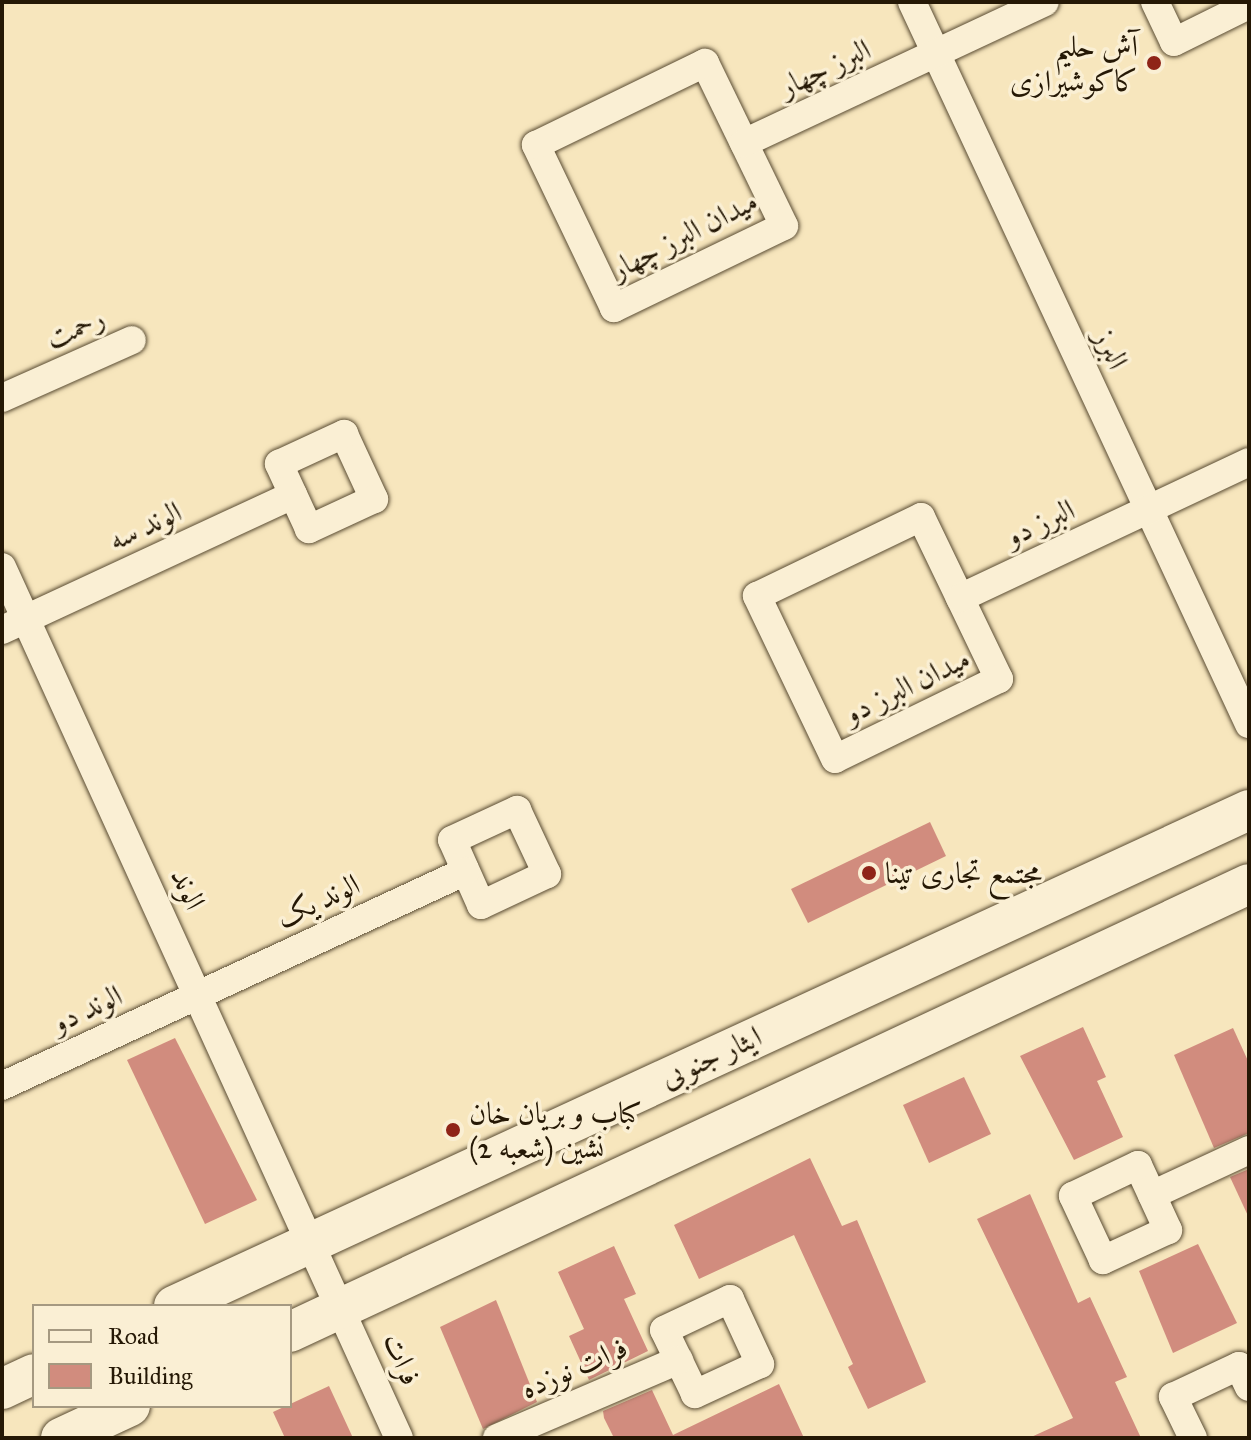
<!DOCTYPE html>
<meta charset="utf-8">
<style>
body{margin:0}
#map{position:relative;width:1251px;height:1440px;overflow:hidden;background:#f7e6bd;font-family:"IM FELL Great Primer",Amiri,serif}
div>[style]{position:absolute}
.building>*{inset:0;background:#d18c7e}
.roads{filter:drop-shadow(0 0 2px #5a4c33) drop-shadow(0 0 2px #5a4c33)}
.street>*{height:28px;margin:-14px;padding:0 14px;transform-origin:14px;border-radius:14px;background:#faefd4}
.secondary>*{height:40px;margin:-20px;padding:0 20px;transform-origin:20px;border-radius:20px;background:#faefd4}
.dots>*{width:22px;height:22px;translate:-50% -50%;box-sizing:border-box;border:4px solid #faefd4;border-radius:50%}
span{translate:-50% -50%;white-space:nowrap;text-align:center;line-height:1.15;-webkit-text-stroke:7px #faefd4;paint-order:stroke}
.poi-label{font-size:30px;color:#251805}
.right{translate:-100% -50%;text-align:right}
.left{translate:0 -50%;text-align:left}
.street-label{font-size:30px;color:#251805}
.frame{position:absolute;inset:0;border:4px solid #251805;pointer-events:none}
.legend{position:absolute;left:32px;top:1304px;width:260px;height:104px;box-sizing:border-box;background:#faefd4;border:2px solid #a59981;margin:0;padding:10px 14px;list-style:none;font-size:24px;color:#251805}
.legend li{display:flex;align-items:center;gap:16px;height:40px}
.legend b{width:40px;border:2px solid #a59981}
</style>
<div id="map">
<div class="building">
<i style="clip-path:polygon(930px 822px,946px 856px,808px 923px,791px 889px)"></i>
<i style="clip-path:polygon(1083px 1027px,1106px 1077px,1097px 1081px,1123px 1137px,1074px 1160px,1020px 1056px)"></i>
<i style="clip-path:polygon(1233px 1028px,1249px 1063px,1249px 1133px,1214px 1148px,1174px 1055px)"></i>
<i style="clip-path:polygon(175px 1038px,257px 1200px,205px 1224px,127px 1060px)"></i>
<i style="clip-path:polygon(964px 1077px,991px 1134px,929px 1163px,903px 1105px)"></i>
<i style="clip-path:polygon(810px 1158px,842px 1226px,857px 1220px,926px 1382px,868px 1409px,848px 1367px,853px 1364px,794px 1235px,699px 1279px,674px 1225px)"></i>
<i style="clip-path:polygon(1249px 1169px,1249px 1218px,1230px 1177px)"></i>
<i style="clip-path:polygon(1030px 1194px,1078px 1303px,1090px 1297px,1127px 1377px,1115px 1382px,1141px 1438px,1029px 1438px,1073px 1418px,977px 1219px)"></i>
<i style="clip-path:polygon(1198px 1244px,1237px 1323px,1173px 1353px,1139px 1271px)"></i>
<i style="clip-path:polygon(614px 1246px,636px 1294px,624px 1299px,648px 1351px,589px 1380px,569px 1336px,584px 1329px,558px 1272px)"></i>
<i style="clip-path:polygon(496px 1300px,537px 1402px,483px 1429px,440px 1327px)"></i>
<i style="clip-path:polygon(779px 1384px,804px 1438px,614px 1438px,604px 1418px,603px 1411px,652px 1390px,673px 1435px)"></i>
<i style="clip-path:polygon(329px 1386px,353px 1438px,285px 1438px,273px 1412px)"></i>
</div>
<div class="roads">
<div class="street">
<i style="left:912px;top:2px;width:797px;rotate:64.98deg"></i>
<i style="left:1155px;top:2px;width:44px;rotate:64.6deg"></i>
<i style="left:1174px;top:42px;width:84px;rotate:-26.3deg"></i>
<i style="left:705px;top:63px;width:181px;rotate:64.1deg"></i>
<i style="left:784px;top:226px;width:189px;rotate:154.2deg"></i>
<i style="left:614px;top:308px;width:181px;rotate:-115.6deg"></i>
<i style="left:536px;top:145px;width:188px;rotate:-25.9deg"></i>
<i style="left:744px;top:143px;width:332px;rotate:-25.1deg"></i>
<i style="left:2px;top:398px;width:142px;rotate:-24deg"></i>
<i style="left:344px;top:434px;width:72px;rotate:65.2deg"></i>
<i style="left:374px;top:499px;width:72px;rotate:155.2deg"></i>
<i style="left:309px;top:529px;width:72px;rotate:-114.8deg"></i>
<i style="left:279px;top:464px;width:72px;rotate:-24.8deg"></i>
<i style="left:921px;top:517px;width:180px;rotate:64.3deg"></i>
<i style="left:999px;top:679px;width:182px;rotate:154deg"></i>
<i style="left:835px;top:759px;width:181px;rotate:-115.6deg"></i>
<i style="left:757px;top:596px;width:182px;rotate:-25.7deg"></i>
<i style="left:2px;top:567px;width:957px;rotate:65.5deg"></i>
<i style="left:960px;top:598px;width:319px;rotate:-25.2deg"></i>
<i style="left:2px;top:630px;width:321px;rotate:-24.9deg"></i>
<i style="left:517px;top:810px;width:71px;rotate:64.9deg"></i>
<i style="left:547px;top:874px;width:73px;rotate:154.8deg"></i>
<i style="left:481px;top:905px;width:71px;rotate:-114deg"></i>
<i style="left:452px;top:840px;width:72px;rotate:-24.8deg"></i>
<i style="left:2px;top:1086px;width:511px;rotate:-24.86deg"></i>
<i style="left:1138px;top:1165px;width:72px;rotate:65.2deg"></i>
<i style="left:1168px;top:1230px;width:72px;rotate:155.2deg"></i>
<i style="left:1103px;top:1260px;width:71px;rotate:-115.1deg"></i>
<i style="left:1073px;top:1196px;width:72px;rotate:-25.5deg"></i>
<i style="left:1152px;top:1195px;width:107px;rotate:-24.9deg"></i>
<i style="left:730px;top:1299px;width:72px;rotate:65.2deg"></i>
<i style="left:760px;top:1364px;width:72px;rotate:155.2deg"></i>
<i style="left:695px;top:1394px;width:71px;rotate:-115.8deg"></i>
<i style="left:664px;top:1330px;width:73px;rotate:-25.2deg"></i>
<i style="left:497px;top:1438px;width:198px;rotate:-23.2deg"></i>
<i style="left:1193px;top:1438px;width:46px;rotate:-116deg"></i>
<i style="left:1173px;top:1397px;width:73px;rotate:-25.2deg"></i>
<i style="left:1239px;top:1366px;width:23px;rotate:65deg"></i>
</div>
<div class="secondary">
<i style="left:174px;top:1306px;width:1184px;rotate:-24.77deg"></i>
<i style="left:290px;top:1332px;width:1058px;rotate:-25.04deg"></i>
<i style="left:2px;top:1389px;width:35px;rotate:-25deg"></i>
<i style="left:61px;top:1438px;width:76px;rotate:-24.9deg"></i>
</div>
</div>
<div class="dots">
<i style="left:1154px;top:63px;background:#8f2418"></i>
<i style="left:869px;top:873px;background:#8f2418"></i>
<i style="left:453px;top:1130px;background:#8f2418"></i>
</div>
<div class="poi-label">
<span class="right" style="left:1138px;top:63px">آش حلیم<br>کاکوشیرازی</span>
<span class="left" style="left:885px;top:873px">مجتمع تجاری تینا</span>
<span class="left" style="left:469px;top:1130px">کباب و بریان خان<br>نشین (شعبه 2)</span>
</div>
<div class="street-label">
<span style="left:825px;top:68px;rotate:-25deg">البرز چهار</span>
<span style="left:684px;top:235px;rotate:-27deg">میدان البرز چهار</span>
<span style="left:75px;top:328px;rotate:-24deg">رحمت</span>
<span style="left:1111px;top:349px;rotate:65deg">البرز</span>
<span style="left:1040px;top:523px;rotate:-25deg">البرز دو</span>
<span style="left:145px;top:526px;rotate:-25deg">الوند سه</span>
<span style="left:907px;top:686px;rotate:-26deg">میدان البرز دو</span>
<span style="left:188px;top:889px;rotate:65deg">الوند</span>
<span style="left:318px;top:901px;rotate:-25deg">الوند یک</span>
<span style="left:87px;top:1009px;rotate:-25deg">الوند دو</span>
<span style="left:711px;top:1057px;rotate:-25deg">ایثار جنوبی</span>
<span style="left:402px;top:1359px;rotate:67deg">فرات</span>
<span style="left:574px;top:1368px;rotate:-23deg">فرات نوزده</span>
</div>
<div class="frame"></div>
<ul class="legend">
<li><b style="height:10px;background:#faefd4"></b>Road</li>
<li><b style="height:22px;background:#d18c7e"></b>Building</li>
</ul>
</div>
